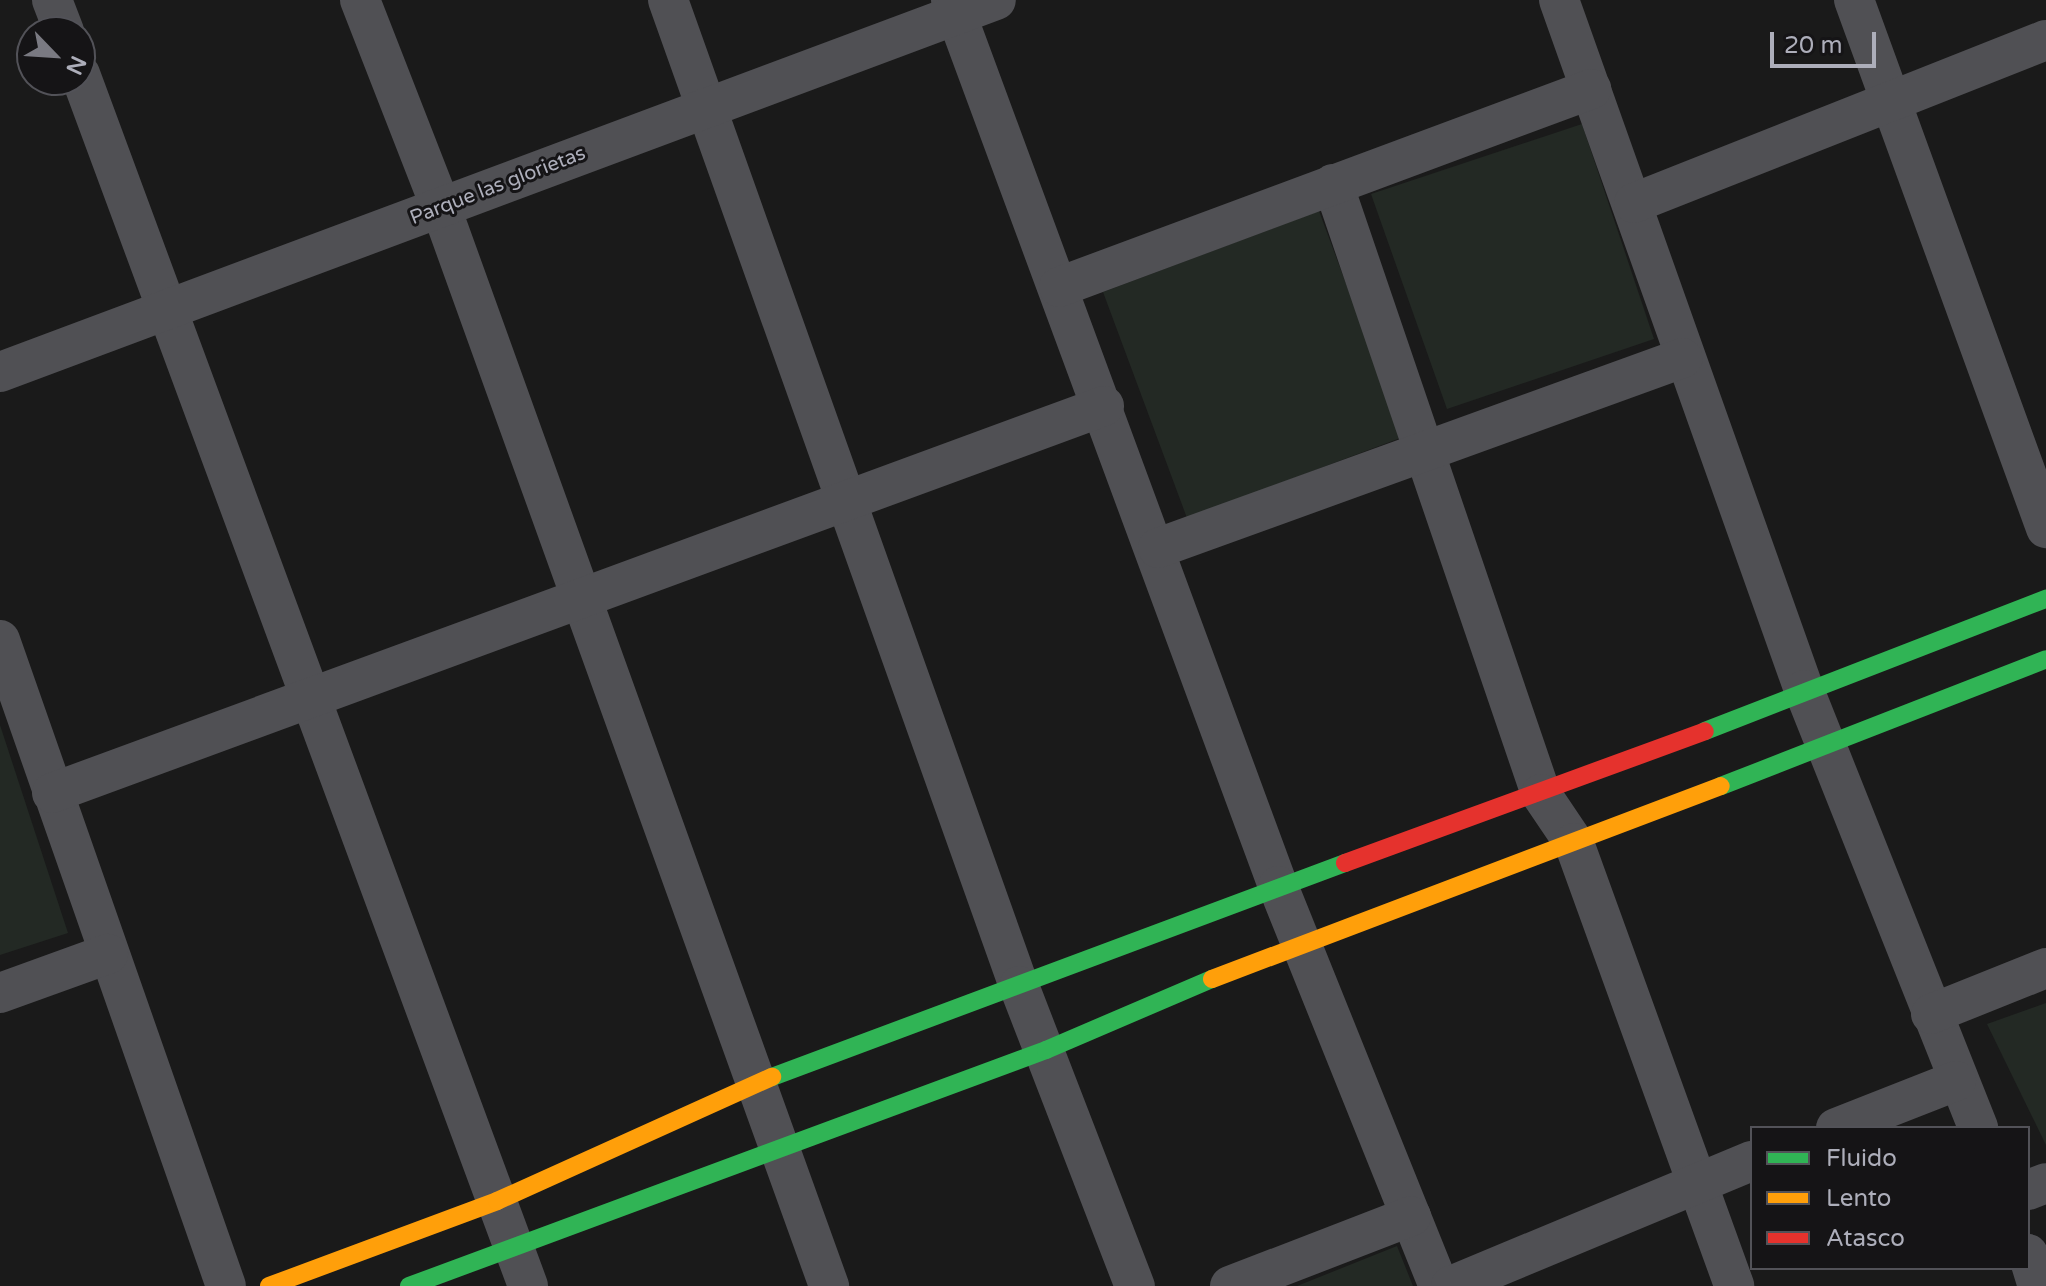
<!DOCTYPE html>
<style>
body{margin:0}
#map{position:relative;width:2046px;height:1286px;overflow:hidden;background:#1a1a1a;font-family:"Varela Round",sans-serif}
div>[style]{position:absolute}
.green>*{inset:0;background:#232924}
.street>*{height:40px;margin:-20px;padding:0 20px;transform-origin:20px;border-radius:20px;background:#505054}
.fast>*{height:18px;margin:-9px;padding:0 9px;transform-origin:9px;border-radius:9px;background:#30b455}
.slow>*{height:18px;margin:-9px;padding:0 9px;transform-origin:9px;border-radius:9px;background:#ff9f0a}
.jam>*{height:18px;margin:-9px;padding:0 9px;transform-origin:9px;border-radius:9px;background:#e5322d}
span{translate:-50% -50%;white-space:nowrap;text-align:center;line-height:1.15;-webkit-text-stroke:6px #151416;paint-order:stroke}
.street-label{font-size:20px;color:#adaeba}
.legend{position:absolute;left:1750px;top:1126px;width:280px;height:144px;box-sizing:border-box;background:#151416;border:2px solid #525258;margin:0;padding:10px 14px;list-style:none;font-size:24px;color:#adaeba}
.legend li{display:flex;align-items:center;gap:16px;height:40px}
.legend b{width:40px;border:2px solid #525258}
.north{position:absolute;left:16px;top:16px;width:80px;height:80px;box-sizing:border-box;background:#151416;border:2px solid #525258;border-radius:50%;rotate:115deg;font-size:22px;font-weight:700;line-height:32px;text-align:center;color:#adaeba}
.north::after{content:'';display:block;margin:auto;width:28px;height:36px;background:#7a7a82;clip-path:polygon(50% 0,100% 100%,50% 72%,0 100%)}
.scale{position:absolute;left:1770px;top:32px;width:106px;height:36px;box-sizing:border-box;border:4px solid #adaeba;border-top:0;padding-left:10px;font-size:24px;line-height:28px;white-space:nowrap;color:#adaeba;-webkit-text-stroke:6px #151416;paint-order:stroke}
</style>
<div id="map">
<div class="green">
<i style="clip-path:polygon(1582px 124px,1654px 339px,1447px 409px,1371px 194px)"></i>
<i style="clip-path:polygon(1319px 211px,1403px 437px,1187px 518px,1103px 292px)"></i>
<i style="clip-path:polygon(0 725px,68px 933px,0 955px)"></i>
<i style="clip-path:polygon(2046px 1003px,2046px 1145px,1987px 1024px)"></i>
<i style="clip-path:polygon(1397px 1246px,1413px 1286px,1297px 1286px)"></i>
</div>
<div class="street">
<i style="left:52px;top:0;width:34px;rotate:69deg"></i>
<i style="left:360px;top:0;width:223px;rotate:68.7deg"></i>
<i style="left:441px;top:208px;width:1146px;rotate:70.2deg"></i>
<i style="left:668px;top:0;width:1047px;rotate:70.41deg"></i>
<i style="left:1019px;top:986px;width:322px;rotate:68.9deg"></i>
<i style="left:951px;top:0;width:944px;rotate:69.74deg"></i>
<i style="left:1278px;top:886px;width:431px;rotate:68.1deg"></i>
<i style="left:1559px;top:0;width:732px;rotate:70.45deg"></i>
<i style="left:1804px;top:690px;width:471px;rotate:68.3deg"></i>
<i style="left:1854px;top:0;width:562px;rotate:70.02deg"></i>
<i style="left:80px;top:74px;width:1292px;rotate:69.71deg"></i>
<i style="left:1333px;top:184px;width:644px;rotate:71.17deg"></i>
<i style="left:1541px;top:794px;width:59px;rotate:56deg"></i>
<i style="left:1574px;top:843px;width:471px;rotate:70.1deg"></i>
<i style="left:1634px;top:203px;width:443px;rotate:-21.6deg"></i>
<i style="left:1059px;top:287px;width:568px;rotate:-20.41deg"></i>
<i style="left:0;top:372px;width:1063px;rotate:-20.48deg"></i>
<i style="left:1158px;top:548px;width:558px;rotate:-19.9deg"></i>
<i style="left:0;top:640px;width:684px;rotate:70.72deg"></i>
<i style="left:52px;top:793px;width:1121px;rotate:-20.2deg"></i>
<i style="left:0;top:993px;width:115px;rotate:-19.9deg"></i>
<i style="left:1931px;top:1014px;width:124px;rotate:-21.8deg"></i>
<i style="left:1836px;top:1128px;width:129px;rotate:-21.4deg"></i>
<i style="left:2028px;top:1190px;width:19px;rotate:-21deg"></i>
<i style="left:2028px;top:1254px;width:34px;rotate:73deg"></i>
<i style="left:1230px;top:1286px;width:194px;rotate:-21.1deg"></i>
<i style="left:1451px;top:1286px;width:326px;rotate:-22.6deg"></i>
</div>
<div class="fast">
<i style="left:1705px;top:731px;width:366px;rotate:-21.2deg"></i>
<i style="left:1721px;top:786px;width:349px;rotate:-21.3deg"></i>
<i style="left:772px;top:1077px;width:612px;rotate:-20.48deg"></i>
<i style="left:409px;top:1286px;width:679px;rotate:-20.33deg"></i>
<i style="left:1046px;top:1050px;width:181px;rotate:-23.2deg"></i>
</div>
<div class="slow">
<i style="left:1212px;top:979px;width:544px;rotate:-20.77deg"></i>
<i style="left:269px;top:1286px;width:243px;rotate:-20.4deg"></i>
<i style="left:497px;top:1201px;width:302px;rotate:-24.3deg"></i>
</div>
<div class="jam">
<i style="left:1345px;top:863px;width:383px;rotate:-20.1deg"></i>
</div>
<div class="street-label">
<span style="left:498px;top:186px;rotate:-21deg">Parque las glorietas</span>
</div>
<ul class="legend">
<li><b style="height:10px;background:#30b455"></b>Fluido</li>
<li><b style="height:10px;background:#ff9f0a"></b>Lento</li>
<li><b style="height:10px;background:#e5322d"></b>Atasco</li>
</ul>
<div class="north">N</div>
<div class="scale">20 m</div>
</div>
